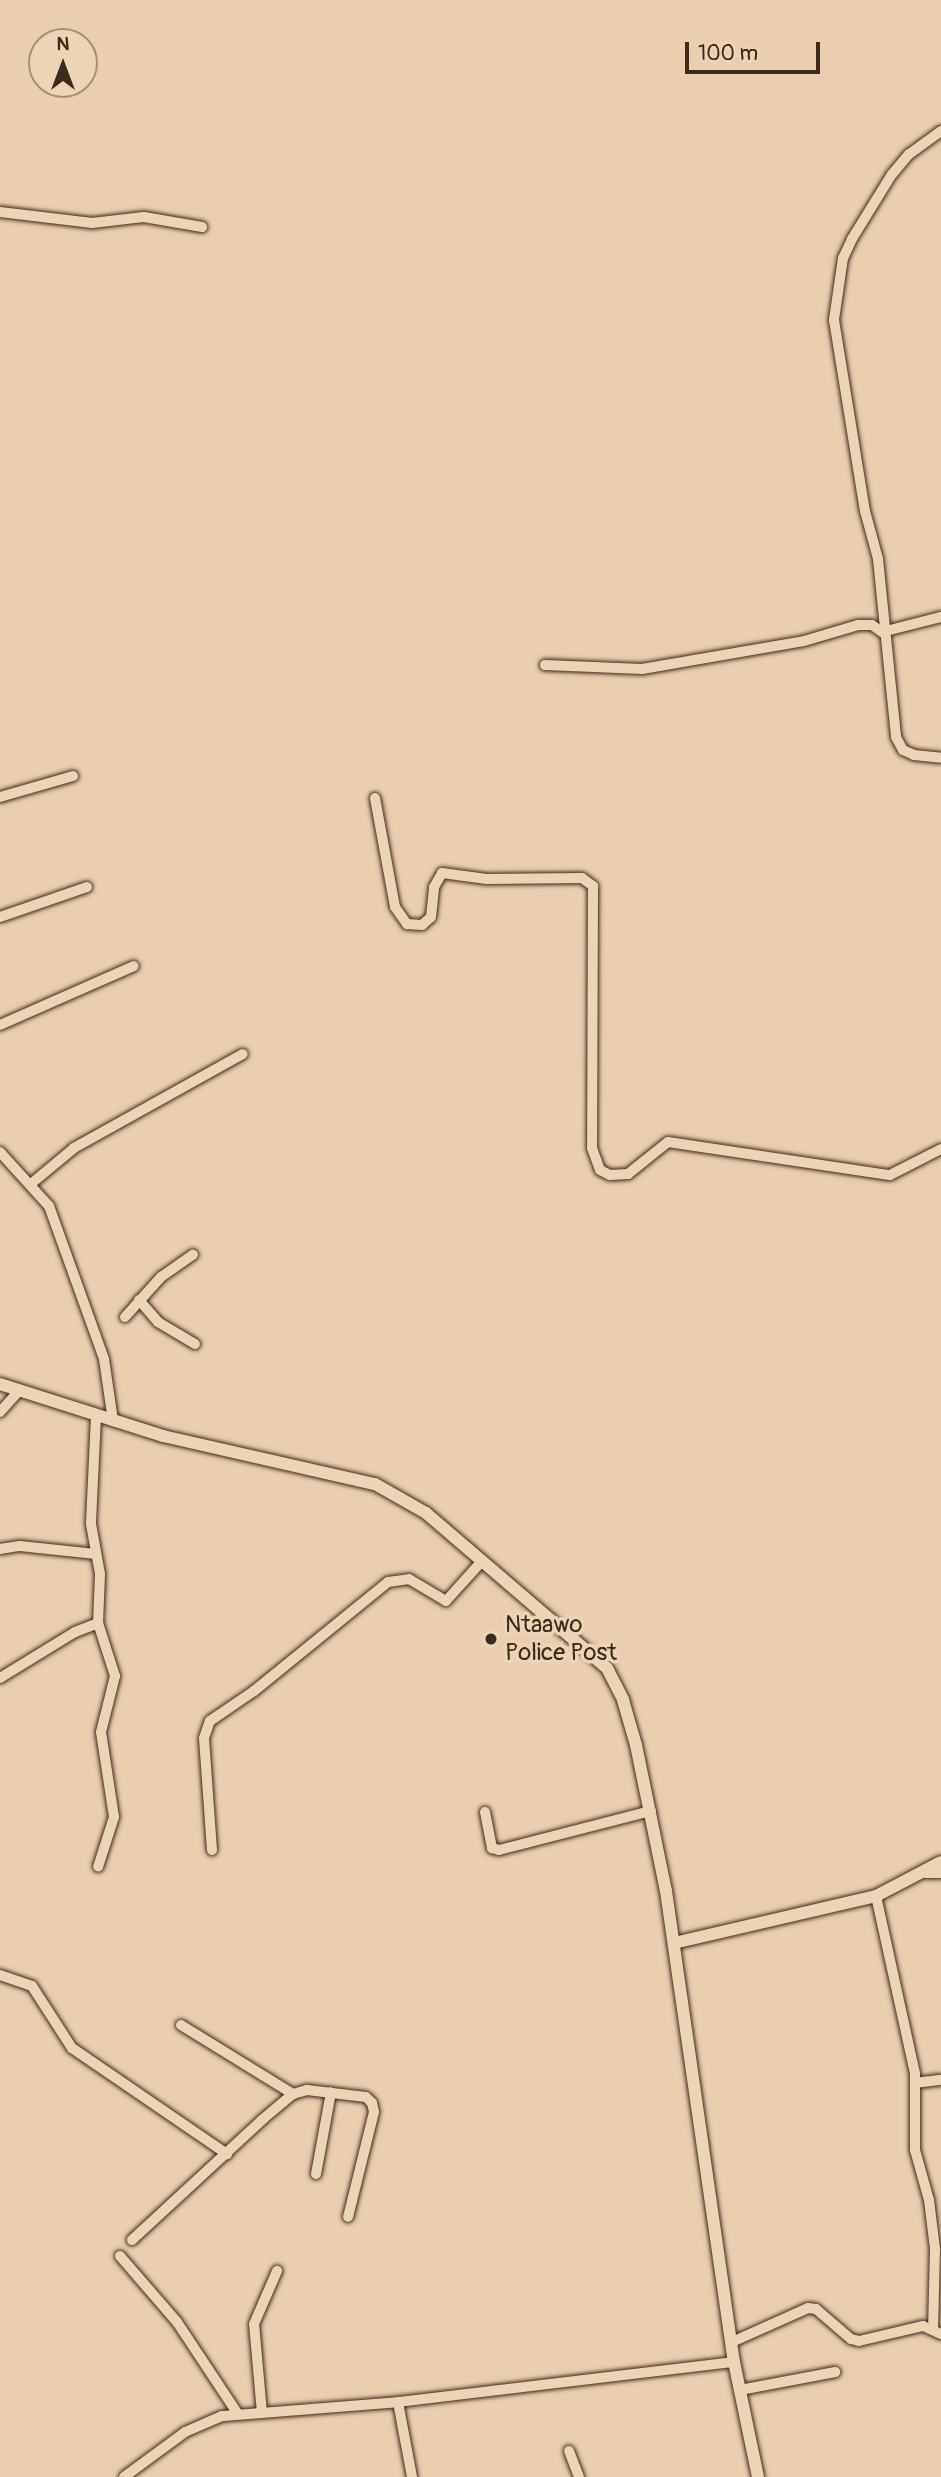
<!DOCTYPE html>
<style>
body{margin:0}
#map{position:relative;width:941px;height:2477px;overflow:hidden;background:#ebceaf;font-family:Pangolin,sans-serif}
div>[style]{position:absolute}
.roads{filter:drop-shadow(0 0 2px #3b2a1e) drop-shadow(0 0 2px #3b2a1e)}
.street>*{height:10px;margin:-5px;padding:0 5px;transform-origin:5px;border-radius:5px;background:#ecd4b4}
.secondary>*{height:12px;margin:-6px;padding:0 6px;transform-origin:6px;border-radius:6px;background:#ecd4b4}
.dots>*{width:19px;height:19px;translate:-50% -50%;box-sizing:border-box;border:4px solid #ecd4b4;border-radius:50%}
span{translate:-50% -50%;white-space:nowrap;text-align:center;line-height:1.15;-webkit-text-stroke:7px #ecd4b4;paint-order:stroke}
.poi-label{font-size:24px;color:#3b2a1e}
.left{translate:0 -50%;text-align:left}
.north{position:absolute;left:28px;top:28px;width:70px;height:70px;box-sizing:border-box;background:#ecd4b4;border:2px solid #a59078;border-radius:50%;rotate:0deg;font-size:19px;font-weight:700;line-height:28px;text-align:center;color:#3b2a1e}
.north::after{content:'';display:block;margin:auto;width:24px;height:32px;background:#3b2a1e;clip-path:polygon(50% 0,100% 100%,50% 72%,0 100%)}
.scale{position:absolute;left:685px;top:42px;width:135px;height:32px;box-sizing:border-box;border:4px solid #3b2a1e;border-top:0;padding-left:9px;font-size:21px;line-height:24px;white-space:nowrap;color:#3b2a1e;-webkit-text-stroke:5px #ecd4b4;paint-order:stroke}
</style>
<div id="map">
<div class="roads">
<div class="street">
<i style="left:941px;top:131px;width:39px;rotate:144deg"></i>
<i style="left:909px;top:154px;width:26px;rotate:130deg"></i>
<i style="left:892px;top:174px;width:76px;rotate:121.6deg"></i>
<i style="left:852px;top:239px;width:21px;rotate:115deg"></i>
<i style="left:843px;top:258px;width:63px;rotate:98.3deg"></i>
<i style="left:834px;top:320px;width:193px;rotate:80.8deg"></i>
<i style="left:865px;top:511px;width:50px;rotate:74.8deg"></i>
<i style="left:878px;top:559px;width:179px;rotate:84.2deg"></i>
<i style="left:896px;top:737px;width:15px;rotate:62deg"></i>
<i style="left:903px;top:750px;width:12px;rotate:24deg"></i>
<i style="left:914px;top:755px;width:27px;rotate:6deg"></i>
<i style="left:0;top:212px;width:93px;rotate:6.8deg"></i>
<i style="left:92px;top:223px;width:52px;rotate:-6.6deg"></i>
<i style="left:144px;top:217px;width:59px;rotate:9.8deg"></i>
<i style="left:545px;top:665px;width:97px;rotate:2.4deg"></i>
<i style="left:642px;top:669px;width:164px;rotate:-9.8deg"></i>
<i style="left:804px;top:641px;width:56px;rotate:-16.5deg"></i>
<i style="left:858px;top:625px;width:14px"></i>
<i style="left:872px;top:625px;width:12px;rotate:35deg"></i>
<i style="left:882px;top:632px;width:61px;rotate:-14.3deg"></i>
<i style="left:0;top:797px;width:76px;rotate:-16deg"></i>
<i style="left:375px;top:798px;width:111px;rotate:79.6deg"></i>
<i style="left:395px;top:907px;width:21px;rotate:55deg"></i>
<i style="left:407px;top:924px;width:15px;rotate:4deg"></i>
<i style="left:422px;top:925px;width:12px;rotate:-42deg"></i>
<i style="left:431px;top:917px;width:30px;rotate:-84deg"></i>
<i style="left:434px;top:887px;width:16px;rotate:-60deg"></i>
<i style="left:442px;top:873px;width:45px;rotate:7.6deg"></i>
<i style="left:487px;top:879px;width:95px;rotate:-0.6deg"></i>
<i style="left:582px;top:878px;width:14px;rotate:36deg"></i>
<i style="left:593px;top:886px;width:262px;rotate:90.2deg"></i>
<i style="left:592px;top:1148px;width:23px;rotate:70deg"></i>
<i style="left:600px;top:1170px;width:11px;rotate:27deg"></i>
<i style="left:610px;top:1175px;width:18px;rotate:-3deg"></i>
<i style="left:628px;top:1174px;width:51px;rotate:-38.7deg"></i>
<i style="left:668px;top:1142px;width:224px;rotate:8.5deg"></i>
<i style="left:890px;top:1175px;width:57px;rotate:-27deg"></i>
<i style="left:0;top:917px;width:92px;rotate:-19deg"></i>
<i style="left:0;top:1025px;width:146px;rotate:-23.8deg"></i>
<i style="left:0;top:1152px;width:73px;rotate:47.8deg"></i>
<i style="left:49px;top:1206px;width:163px;rotate:70.2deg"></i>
<i style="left:104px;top:1359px;width:63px;rotate:81.7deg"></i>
<i style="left:32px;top:1183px;width:55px;rotate:-39.8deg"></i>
<i style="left:74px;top:1148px;width:193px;rotate:-29.1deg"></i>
<i style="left:139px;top:1300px;width:29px;rotate:49deg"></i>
<i style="left:158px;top:1322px;width:43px;rotate:30.7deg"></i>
<i style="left:125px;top:1317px;width:54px;rotate:-48deg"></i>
<i style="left:161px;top:1277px;width:39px;rotate:-35deg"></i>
<i style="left:0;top:1412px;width:28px;rotate:-48deg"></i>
<i style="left:96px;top:1416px;width:108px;rotate:92.7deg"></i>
<i style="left:91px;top:1524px;width:51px;rotate:79.8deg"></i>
<i style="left:100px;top:1574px;width:49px;rotate:92.3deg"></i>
<i style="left:98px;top:1623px;width:56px;rotate:72.2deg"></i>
<i style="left:115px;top:1676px;width:58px;rotate:104deg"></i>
<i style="left:101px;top:1732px;width:86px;rotate:81.3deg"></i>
<i style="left:114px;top:1817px;width:52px;rotate:107.7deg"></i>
<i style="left:0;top:1549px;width:20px;rotate:-9deg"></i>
<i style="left:20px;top:1546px;width:76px;rotate:6deg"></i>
<i style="left:0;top:1678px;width:88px;rotate:-31.5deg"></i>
<i style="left:75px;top:1632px;width:25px;rotate:-21deg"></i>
<i style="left:485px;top:1812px;width:37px;rotate:79deg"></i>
<i style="left:492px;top:1848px;width:7px;rotate:16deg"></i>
<i style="left:499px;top:1850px;width:157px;rotate:-14.4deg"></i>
<i style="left:212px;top:1850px;width:112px;rotate:-94.1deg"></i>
<i style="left:204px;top:1738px;width:18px;rotate:-71deg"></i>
<i style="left:210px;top:1721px;width:53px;rotate:-34.3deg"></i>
<i style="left:254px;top:1691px;width:173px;rotate:-39.1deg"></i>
<i style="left:388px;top:1582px;width:21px;rotate:-8deg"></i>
<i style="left:409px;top:1579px;width:43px;rotate:30.7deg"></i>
<i style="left:446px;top:1601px;width:54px;rotate:-48deg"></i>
<i style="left:926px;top:1873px;width:15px"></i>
<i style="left:876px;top:1896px;width:182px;rotate:77.6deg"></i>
<i style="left:915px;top:2074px;width:76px;rotate:90deg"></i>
<i style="left:915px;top:2150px;width:52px;rotate:74.4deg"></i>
<i style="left:929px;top:2200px;width:49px;rotate:83deg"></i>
<i style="left:935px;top:2249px;width:80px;rotate:91.4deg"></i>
<i style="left:0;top:1975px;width:34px;rotate:19deg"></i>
<i style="left:32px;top:1986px;width:74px;rotate:57.2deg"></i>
<i style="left:72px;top:2048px;width:188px;rotate:34.4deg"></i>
<i style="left:181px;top:2025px;width:132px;rotate:31.6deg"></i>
<i style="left:915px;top:2083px;width:26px;rotate:-7deg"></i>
<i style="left:316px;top:2174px;width:83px;rotate:-79.6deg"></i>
<i style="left:132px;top:2240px;width:178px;rotate:-42.7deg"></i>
<i style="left:263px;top:2119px;width:39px;rotate:-40deg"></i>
<i style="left:293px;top:2094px;width:15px;rotate:-16deg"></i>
<i style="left:307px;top:2090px;width:59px;rotate:6.8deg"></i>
<i style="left:366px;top:2097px;width:8px;rotate:45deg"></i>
<i style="left:372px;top:2103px;width:9px;rotate:77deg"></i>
<i style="left:374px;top:2112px;width:108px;rotate:103.9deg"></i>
<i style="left:120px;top:2256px;width:87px;rotate:49.2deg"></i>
<i style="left:177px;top:2322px;width:110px;rotate:56.5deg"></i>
<i style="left:732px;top:2342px;width:83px;rotate:-24.1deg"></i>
<i style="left:808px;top:2308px;width:8px;rotate:7deg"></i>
<i style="left:816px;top:2309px;width:46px;rotate:40.6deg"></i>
<i style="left:851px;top:2339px;width:8px;rotate:14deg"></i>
<i style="left:859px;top:2341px;width:66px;rotate:-13.2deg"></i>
<i style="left:923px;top:2326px;width:20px;rotate:24deg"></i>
<i style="left:740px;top:2390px;width:97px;rotate:-10.7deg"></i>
<i style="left:398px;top:2402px;width:76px;rotate:79.4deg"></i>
<i style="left:262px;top:2413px;width:89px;rotate:-95.1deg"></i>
<i style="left:254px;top:2324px;width:58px;rotate:-66.5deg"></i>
<i style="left:569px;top:2451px;width:28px;rotate:69deg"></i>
<i style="left:124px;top:2477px;width:76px;rotate:-36.4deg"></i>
<i style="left:185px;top:2432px;width:40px;rotate:-23.4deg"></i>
<i style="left:222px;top:2416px;width:177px;rotate:-4.5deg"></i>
<i style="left:398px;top:2402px;width:338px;rotate:-6.8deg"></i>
</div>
<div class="secondary">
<i style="left:0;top:1384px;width:171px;rotate:17.7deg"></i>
<i style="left:163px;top:1436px;width:217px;rotate:12.8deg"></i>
<i style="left:375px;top:1484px;width:59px;rotate:29.6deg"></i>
<i style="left:426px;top:1513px;width:238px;rotate:40.6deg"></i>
<i style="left:607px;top:1668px;width:36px;rotate:63deg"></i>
<i style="left:623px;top:1700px;width:47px;rotate:73.9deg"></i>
<i style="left:636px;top:1745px;width:149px;rotate:78.4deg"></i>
<i style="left:666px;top:1891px;width:476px;rotate:81.8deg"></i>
<i style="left:734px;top:2362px;width:117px;rotate:78.2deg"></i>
<i style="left:674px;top:1943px;width:207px;rotate:-13.1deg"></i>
<i style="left:876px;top:1896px;width:73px;rotate:-27.6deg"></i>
</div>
</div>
<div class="dots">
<i style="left:491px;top:1639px;background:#3b2a1e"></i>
</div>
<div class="poi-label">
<span class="left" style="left:505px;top:1639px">Ntaawo<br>Police Post</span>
</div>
<div class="north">N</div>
<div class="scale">100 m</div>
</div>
